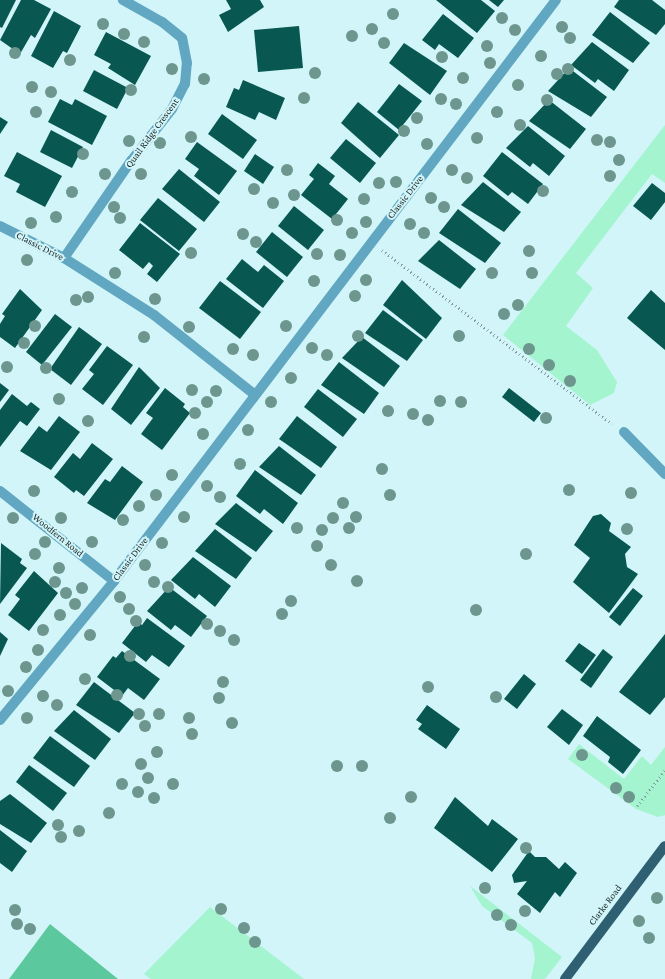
<!DOCTYPE html>
<style>
body{margin:0}
#map{position:relative;width:665px;height:979px;overflow:hidden;background:#d2f5f9;font-family:"Crimson Pro",serif}
div>[style]{position:absolute}
.green>*{inset:0;background:#a4f4d0}
.forest>*{inset:0;background:#5cc89d}
.building>*{inset:0;background:#085851}
.path>*{height:2.5px;margin-top:-1.25px;transform-origin:0;background:repeating-linear-gradient(90deg,#849da0 0 1px,transparent 0 4px)}
.minor>*{height:10px;margin:-5px;padding:0 5px;transform-origin:5px;border-radius:5px;background:#61a7c1}
.major>*{height:10px;margin:-5px;padding:0 5px;transform-origin:5px;border-radius:5px;background:#2f6072}
.trees>*{width:12px;height:12px;margin:-6px;border-radius:50%;background:#6d968e}
span{translate:-50% -50%;white-space:nowrap;text-align:center;line-height:1.15;-webkit-text-stroke:4px #d2f5f9;paint-order:stroke}
.street-label{font-size:10px;color:#1d2a2c}
</style>
<div id="map">
<div class="green">
<i style="clip-path:polygon(665px 125px,665px 183px,652px 174px,576px 273px,593px 288px,566px 326px,597px 350px,617px 382px,614px 393px,590px 405px,503px 335px)"></i>
<i style="clip-path:polygon(579px 744px,624px 779px,642px 756px,651px 765px,665px 747px,665px 815px,658px 817px,636px 809px,568px 759px)"></i>
<i style="clip-path:polygon(470px 886px,562px 957px,545px 979px,531px 979px,535px 958px,532px 943px,482px 906px)"></i>
<i style="clip-path:polygon(210px 907px,304px 979px,151px 979px,144px 974px)"></i>
</div>
<div class="forest">
<i style="clip-path:polygon(50px 924px,118px 979px,9px 979px)"></i>
</div>
<div class="building">
<i style="clip-path:polygon(0 0,16px 0,2px 28px,0 27px)"></i>
<i style="clip-path:polygon(21px 0,34px 0,51px 9px,35px 38px,31px 35px,20px 54px,0 40px)"></i>
<i style="clip-path:polygon(226px 0,260px 0,264px 7px,228px 32px,219px 15px,231px 9px)"></i>
<i style="clip-path:polygon(436px 0,481px 0,495px 11px,477px 33px)"></i>
<i style="clip-path:polygon(489px 0,504px 0,498px 7px)"></i>
<i style="clip-path:polygon(619px 0,652px 0,665px 10px,665px 24px,656px 35px,614px 7px)"></i>
<i style="clip-path:polygon(54px 11px,81px 26px,67px 53px,63px 51px,53px 68px,31px 56px)"></i>
<i style="clip-path:polygon(610px 12px,650px 43px,633px 63px,592px 35px)"></i>
<i style="clip-path:polygon(443px 14px,474px 38px,458px 58px,439px 44px,435px 50px,422px 40px)"></i>
<i style="clip-path:polygon(299px 26px,303px 68px,258px 72px,254px 30px)"></i>
<i style="clip-path:polygon(106px 32px,151px 56px,135px 85px,108px 68px,111px 64px,94px 55px)"></i>
<i style="clip-path:polygon(592px 42px,629px 70px,614px 91px,598px 79px,595px 83px,571px 65px)"></i>
<i style="clip-path:polygon(404px 43px,447px 71px,430px 95px,389px 63px)"></i>
<i style="clip-path:polygon(569px 68px,607px 97px,591px 117px,548px 91px)"></i>
<i style="clip-path:polygon(94px 70px,128px 88px,117px 109px,83px 91px)"></i>
<i style="clip-path:polygon(243px 80px,285px 98px,276px 120px,259px 112px,255px 120px,226px 107px,234px 88px,239px 90px)"></i>
<i style="clip-path:polygon(399px 84px,422px 101px,399px 130px,377px 112px)"></i>
<i style="clip-path:polygon(60px 99px,72px 105px,75px 99px,107px 116px,92px 145px,48px 122px)"></i>
<i style="clip-path:polygon(549px 100px,586px 129px,570px 149px,529px 121px)"></i>
<i style="clip-path:polygon(358px 102px,399px 135px,380px 158px,341px 123px)"></i>
<i style="clip-path:polygon(222px 114px,257px 140px,243px 159px,208px 134px)"></i>
<i style="clip-path:polygon(0 117px,8px 122px,0 134px)"></i>
<i style="clip-path:polygon(528px 126px,565px 156px,549px 176px,533px 163px,530px 167px,506px 148px)"></i>
<i style="clip-path:polygon(51px 130px,83px 147px,72px 168px,40px 152px)"></i>
<i style="clip-path:polygon(346px 139px,376px 163px,360px 183px,330px 158px)"></i>
<i style="clip-path:polygon(197px 142px,237px 171px,219px 195px,194px 176px,199px 169px,185px 159px)"></i>
<i style="clip-path:polygon(17px 152px,62px 176px,45px 207px,16px 192px,20px 184px,4px 176px)"></i>
<i style="clip-path:polygon(502px 152px,543px 184px,528px 204px,512px 192px,508px 196px,483px 176px)"></i>
<i style="clip-path:polygon(255px 154px,274px 167px,263px 184px,244px 171px)"></i>
<i style="clip-path:polygon(318px 163px,335px 176px,329px 184px,348px 199px,332px 219px,301px 195px,314px 179px,309px 175px)"></i>
<i style="clip-path:polygon(179px 169px,220px 202px,204px 222px,162px 189px)"></i>
<i style="clip-path:polygon(483px 182px,521px 212px,504px 232px,461px 205px)"></i>
<i style="clip-path:polygon(652px 183px,665px 193px,665px 202px,651px 220px,633px 206px)"></i>
<i style="clip-path:polygon(158px 198px,197px 229px,179px 251px,140px 220px)"></i>
<i style="clip-path:polygon(294px 206px,324px 230px,308px 250px,278px 226px)"></i>
<i style="clip-path:polygon(458px 209px,501px 243px,485px 263px,439px 233px)"></i>
<i style="clip-path:polygon(140px 223px,180px 254px,157px 282px,147px 274px,153px 266px,149px 262px,143px 269px,119px 250px)"></i>
<i style="clip-path:polygon(272px 232px,303px 257px,287px 277px,256px 252px)"></i>
<i style="clip-path:polygon(439px 240px,476px 269px,460px 289px,418px 261px)"></i>
<i style="clip-path:polygon(242px 259px,258px 272px,264px 265px,284px 281px,263px 308px,226px 279px)"></i>
<i style="clip-path:polygon(402px 280px,442px 318px,426px 339px,383px 305px)"></i>
<i style="clip-path:polygon(220px 281px,261px 312px,240px 339px,199px 308px)"></i>
<i style="clip-path:polygon(20px 289px,42px 310px,15px 348px,0 337px,0 324px,5px 316px,2px 314px)"></i>
<i style="clip-path:polygon(651px 290px,665px 303px,665px 350px,627px 318px)"></i>
<i style="clip-path:polygon(383px 310px,423px 340px,407px 361px,365px 333px)"></i>
<i style="clip-path:polygon(55px 314px,72px 327px,42px 365px,26px 352px)"></i>
<i style="clip-path:polygon(79px 327px,102px 344px,71px 385px,50px 369px)"></i>
<i style="clip-path:polygon(362px 337px,400px 366px,384px 387px,342px 358px)"></i>
<i style="clip-path:polygon(107px 346px,133px 365px,103px 405px,82px 389px,94px 374px,89px 370px)"></i>
<i style="clip-path:polygon(339px 362px,379px 393px,364px 414px,321px 385px)"></i>
<i style="clip-path:polygon(139px 367px,160px 388px,131px 425px,111px 409px)"></i>
<i style="clip-path:polygon(0 383px,9px 390px,0 402px)"></i>
<i style="clip-path:polygon(165px 388px,185px 404px,183px 407px,190px 413px,162px 450px,141px 434px,153px 418px,146px 413px)"></i>
<i style="clip-path:polygon(509px 388px,541px 413px,534px 422px,502px 397px)"></i>
<i style="clip-path:polygon(318px 389px,357px 419px,343px 437px,304px 407px)"></i>
<i style="clip-path:polygon(12px 394px,27px 406px,31px 402px,40px 409px,27px 426px,20px 421px,0 447px,0 410px)"></i>
<i style="clip-path:polygon(59px 416px,80px 432px,51px 470px,20px 451px,39px 426px,47px 432px)"></i>
<i style="clip-path:polygon(297px 416px,337px 447px,321px 468px,279px 439px)"></i>
<i style="clip-path:polygon(92px 443px,113px 459px,84px 496px,76px 490px,74px 493px,54px 477px,73px 453px,80px 459px)"></i>
<i style="clip-path:polygon(279px 446px,316px 475px,301px 495px,259px 467px)"></i>
<i style="clip-path:polygon(122px 466px,143px 482px,115px 520px,87px 503px,105px 479px,110px 482px)"></i>
<i style="clip-path:polygon(255px 470px,298px 503px,283px 524px,264px 509px,260px 514px,236px 496px)"></i>
<i style="clip-path:polygon(236px 503px,273px 531px,256px 552px,215px 524px)"></i>
<i style="clip-path:polygon(601px 514px,611px 523px,609px 531px,631px 547px,625px 554px,627px 567px,638px 574px,609px 613px,573px 582px,590px 558px,574px 545px,593px 516px)"></i>
<i style="clip-path:polygon(215px 529px,252px 558px,236px 579px,195px 551px)"></i>
<i style="clip-path:polygon(1px 543px,22px 559px,20px 563px,27px 568px,0 604px)"></i>
<i style="clip-path:polygon(193px 557px,231px 586px,215px 607px,199px 594px,195px 599px,171px 580px)"></i>
<i style="clip-path:polygon(34px 571px,58px 593px,29px 631px,8px 615px,20px 599px,15px 595px)"></i>
<i style="clip-path:polygon(169px 587px,207px 616px,191px 637px,175px 625px,171px 630px,147px 611px)"></i>
<i style="clip-path:polygon(633px 588px,643px 596px,620px 626px,609px 617px)"></i>
<i style="clip-path:polygon(147px 618px,185px 646px,169px 667px,152px 655px,146px 662px,122px 643px,138px 622px,142px 625px)"></i>
<i style="clip-path:polygon(0 632px,8px 639px,0 656px)"></i>
<i style="clip-path:polygon(665px 634px,665px 697px,650px 715px,619px 692px)"></i>
<i style="clip-path:polygon(579px 643px,596px 655px,582px 674px,565px 661px)"></i>
<i style="clip-path:polygon(603px 649px,613px 657px,591px 688px,580px 680px)"></i>
<i style="clip-path:polygon(122px 651px,160px 679px,144px 700px,128px 688px,122px 696px,97px 677px,113px 656px,116px 658px)"></i>
<i style="clip-path:polygon(524px 674px,536px 684px,517px 709px,504px 699px)"></i>
<i style="clip-path:polygon(94px 682px,135px 713px,119px 733px,76px 705px)"></i>
<i style="clip-path:polygon(427px 705px,460px 729px,446px 749px,418px 729px,422px 724px,416px 720px)"></i>
<i style="clip-path:polygon(562px 709px,583px 725px,569px 745px,547px 727px)"></i>
<i style="clip-path:polygon(74px 710px,111px 739px,95px 760px,54px 731px)"></i>
<i style="clip-path:polygon(597px 716px,641px 750px,623px 774px,608px 762px,610px 757px,583px 736px)"></i>
<i style="clip-path:polygon(50px 736px,90px 766px,74px 787px,33px 758px)"></i>
<i style="clip-path:polygon(29px 765px,67px 793px,53px 811px,16px 782px)"></i>
<i style="clip-path:polygon(10px 794px,47px 823px,31px 843px,0 824px,0 801px)"></i>
<i style="clip-path:polygon(455px 797px,488px 826px,492px 819px,518px 839px,492px 872px,434px 828px)"></i>
<i style="clip-path:polygon(0 830px,27px 851px,12px 872px,0 863px)"></i>
<i style="clip-path:polygon(529px 851px,535px 857px,546px 857px,559px 869px,565px 862px,577px 873px,560px 897px,555px 892px,540px 913px,517px 894px,527px 881px,514px 883px,512px 875px)"></i>
</div>
<div class="path">
<i style="left:382px;top:250px;width:288px;rotate:37.1deg"></i>
<i style="left:637px;top:806px;width:46px;rotate:-52.1deg"></i>
</div>
<div class="minor">
<i style="left:0;top:226px;width:72px;rotate:26.6deg"></i>
<i style="left:64px;top:258px;width:107px;rotate:32.3deg"></i>
<i style="left:154px;top:315px;width:127px;rotate:38.3deg"></i>
<i style="left:64px;top:258px;width:118px;rotate:-55.4deg"></i>
<i style="left:131px;top:161px;width:66px;rotate:-51.7deg"></i>
<i style="left:172px;top:109px;width:28px;rotate:-63deg"></i>
<i style="left:185px;top:84px;width:21px;rotate:-85deg"></i>
<i style="left:187px;top:63px;width:25px;rotate:-101deg"></i>
<i style="left:182px;top:38px;width:26px;rotate:-141deg"></i>
<i style="left:162px;top:22px;width:45px;rotate:-150.6deg"></i>
<i style="left:624px;top:432px;width:59px;rotate:45.7deg"></i>
<i style="left:0;top:491px;width:145px;rotate:38.3deg"></i>
<i style="left:0;top:720px;width:180px;rotate:-50.6deg"></i>
<i style="left:114px;top:581px;width:730px;rotate:-52.74deg"></i>
</div>
<div class="major">
<i style="left:565px;top:979px;width:166px;rotate:-53.1deg"></i>
</div>
<div class="trees">
<i style="left:393px;top:14px"></i>
<i style="left:502px;top:18px"></i>
<i style="left:103px;top:24px"></i>
<i style="left:562px;top:27px"></i>
<i style="left:372px;top:29px"></i>
<i style="left:515px;top:30px"></i>
<i style="left:124px;top:34px"></i>
<i style="left:352px;top:36px"></i>
<i style="left:570px;top:38px"></i>
<i style="left:144px;top:42px"></i>
<i style="left:384px;top:43px"></i>
<i style="left:487px;top:46px"></i>
<i style="left:15px;top:53px"></i>
<i style="left:541px;top:56px"></i>
<i style="left:442px;top:57px"></i>
<i style="left:70px;top:60px"></i>
<i style="left:490px;top:63px"></i>
<i style="left:172px;top:69px"></i>
<i style="left:568px;top:69px"></i>
<i style="left:315px;top:73px"></i>
<i style="left:557px;top:74px"></i>
<i style="left:463px;top:78px"></i>
<i style="left:204px;top:79px"></i>
<i style="left:518px;top:85px"></i>
<i style="left:32px;top:87px"></i>
<i style="left:131px;top:90px"></i>
<i style="left:51px;top:92px"></i>
<i style="left:304px;top:98px"></i>
<i style="left:441px;top:99px"></i>
<i style="left:547px;top:100px"></i>
<i style="left:456px;top:104px"></i>
<i style="left:36px;top:112px"></i>
<i style="left:497px;top:112px"></i>
<i style="left:417px;top:118px"></i>
<i style="left:520px;top:125px"></i>
<i style="left:404px;top:131px"></i>
<i style="left:191px;top:137px"></i>
<i style="left:477px;top:138px"></i>
<i style="left:597px;top:140px"></i>
<i style="left:129px;top:141px"></i>
<i style="left:610px;top:142px"></i>
<i style="left:160px;top:143px"></i>
<i style="left:427px;top:144px"></i>
<i style="left:83px;top:154px"></i>
<i style="left:619px;top:160px"></i>
<i style="left:287px;top:170px"></i>
<i style="left:452px;top:170px"></i>
<i style="left:105px;top:174px"></i>
<i style="left:141px;top:174px"></i>
<i style="left:610px;top:176px"></i>
<i style="left:467px;top:178px"></i>
<i style="left:396px;top:182px"></i>
<i style="left:379px;top:183px"></i>
<i style="left:254px;top:189px"></i>
<i style="left:543px;top:191px"></i>
<i style="left:72px;top:192px"></i>
<i style="left:294px;top:195px"></i>
<i style="left:431px;top:198px"></i>
<i style="left:364px;top:199px"></i>
<i style="left:273px;top:203px"></i>
<i style="left:114px;top:207px"></i>
<i style="left:444px;top:207px"></i>
<i style="left:56px;top:217px"></i>
<i style="left:120px;top:218px"></i>
<i style="left:337px;top:220px"></i>
<i style="left:366px;top:222px"></i>
<i style="left:31px;top:223px"></i>
<i style="left:410px;top:224px"></i>
<i style="left:352px;top:233px"></i>
<i style="left:424px;top:233px"></i>
<i style="left:243px;top:234px"></i>
<i style="left:256px;top:242px"></i>
<i style="left:529px;top:251px"></i>
<i style="left:191px;top:253px"></i>
<i style="left:317px;top:254px"></i>
<i style="left:340px;top:255px"></i>
<i style="left:27px;top:260px"></i>
<i style="left:115px;top:273px"></i>
<i style="left:492px;top:273px"></i>
<i style="left:532px;top:273px"></i>
<i style="left:366px;top:280px"></i>
<i style="left:314px;top:281px"></i>
<i style="left:355px;top:296px"></i>
<i style="left:88px;top:297px"></i>
<i style="left:155px;top:299px"></i>
<i style="left:76px;top:300px"></i>
<i style="left:518px;top:305px"></i>
<i style="left:504px;top:314px"></i>
<i style="left:35px;top:326px"></i>
<i style="left:286px;top:326px"></i>
<i style="left:189px;top:327px"></i>
<i style="left:358px;top:336px"></i>
<i style="left:459px;top:336px"></i>
<i style="left:144px;top:337px"></i>
<i style="left:24px;top:343px"></i>
<i style="left:312px;top:348px"></i>
<i style="left:233px;top:349px"></i>
<i style="left:529px;top:349px"></i>
<i style="left:253px;top:355px"></i>
<i style="left:327px;top:355px"></i>
<i style="left:549px;top:365px"></i>
<i style="left:7px;top:367px"></i>
<i style="left:46px;top:368px"></i>
<i style="left:291px;top:378px"></i>
<i style="left:570px;top:381px"></i>
<i style="left:192px;top:390px"></i>
<i style="left:216px;top:391px"></i>
<i style="left:59px;top:399px"></i>
<i style="left:440px;top:401px"></i>
<i style="left:207px;top:402px"></i>
<i style="left:271px;top:402px"></i>
<i style="left:461px;top:402px"></i>
<i style="left:388px;top:411px"></i>
<i style="left:195px;top:413px"></i>
<i style="left:413px;top:414px"></i>
<i style="left:546px;top:418px"></i>
<i style="left:428px;top:420px"></i>
<i style="left:88px;top:421px"></i>
<i style="left:248px;top:430px"></i>
<i style="left:203px;top:434px"></i>
<i style="left:240px;top:464px"></i>
<i style="left:382px;top:469px"></i>
<i style="left:172px;top:475px"></i>
<i style="left:207px;top:486px"></i>
<i style="left:569px;top:490px"></i>
<i style="left:34px;top:491px"></i>
<i style="left:631px;top:493px"></i>
<i style="left:156px;top:495px"></i>
<i style="left:390px;top:495px"></i>
<i style="left:220px;top:497px"></i>
<i style="left:343px;top:503px"></i>
<i style="left:139px;top:506px"></i>
<i style="left:184px;top:517px"></i>
<i style="left:356px;top:517px"></i>
<i style="left:13px;top:518px"></i>
<i style="left:61px;top:518px"></i>
<i style="left:333px;top:518px"></i>
<i style="left:123px;top:520px"></i>
<i style="left:297px;top:528px"></i>
<i style="left:349px;top:528px"></i>
<i style="left:627px;top:529px"></i>
<i style="left:322px;top:530px"></i>
<i style="left:45px;top:542px"></i>
<i style="left:92px;top:542px"></i>
<i style="left:162px;top:543px"></i>
<i style="left:317px;top:546px"></i>
<i style="left:35px;top:554px"></i>
<i style="left:526px;top:554px"></i>
<i style="left:145px;top:565px"></i>
<i style="left:331px;top:565px"></i>
<i style="left:59px;top:568px"></i>
<i style="left:357px;top:581px"></i>
<i style="left:55px;top:582px"></i>
<i style="left:154px;top:582px"></i>
<i style="left:168px;top:587px"></i>
<i style="left:82px;top:588px"></i>
<i style="left:66px;top:593px"></i>
<i style="left:120px;top:597px"></i>
<i style="left:291px;top:601px"></i>
<i style="left:75px;top:604px"></i>
<i style="left:129px;top:609px"></i>
<i style="left:476px;top:610px"></i>
<i style="left:282px;top:614px"></i>
<i style="left:60px;top:615px"></i>
<i style="left:136px;top:621px"></i>
<i style="left:207px;top:624px"></i>
<i style="left:43px;top:630px"></i>
<i style="left:220px;top:631px"></i>
<i style="left:90px;top:635px"></i>
<i style="left:234px;top:640px"></i>
<i style="left:38px;top:650px"></i>
<i style="left:130px;top:656px"></i>
<i style="left:26px;top:667px"></i>
<i style="left:85px;top:679px"></i>
<i style="left:223px;top:682px"></i>
<i style="left:428px;top:687px"></i>
<i style="left:8px;top:691px"></i>
<i style="left:117px;top:695px"></i>
<i style="left:43px;top:696px"></i>
<i style="left:496px;top:697px"></i>
<i style="left:219px;top:698px"></i>
<i style="left:57px;top:705px"></i>
<i style="left:139px;top:714px"></i>
<i style="left:159px;top:714px"></i>
<i style="left:27px;top:718px"></i>
<i style="left:189px;top:718px"></i>
<i style="left:232px;top:723px"></i>
<i style="left:145px;top:726px"></i>
<i style="left:192px;top:734px"></i>
<i style="left:157px;top:752px"></i>
<i style="left:582px;top:755px"></i>
<i style="left:141px;top:764px"></i>
<i style="left:337px;top:766px"></i>
<i style="left:362px;top:766px"></i>
<i style="left:148px;top:778px"></i>
<i style="left:122px;top:784px"></i>
<i style="left:173px;top:784px"></i>
<i style="left:616px;top:788px"></i>
<i style="left:138px;top:792px"></i>
<i style="left:411px;top:797px"></i>
<i style="left:629px;top:797px"></i>
<i style="left:154px;top:798px"></i>
<i style="left:109px;top:813px"></i>
<i style="left:390px;top:818px"></i>
<i style="left:58px;top:825px"></i>
<i style="left:79px;top:831px"></i>
<i style="left:61px;top:837px"></i>
<i style="left:526px;top:848px"></i>
<i style="left:485px;top:888px"></i>
<i style="left:657px;top:898px"></i>
<i style="left:221px;top:909px"></i>
<i style="left:15px;top:910px"></i>
<i style="left:525px;top:911px"></i>
<i style="left:497px;top:915px"></i>
<i style="left:639px;top:921px"></i>
<i style="left:17px;top:924px"></i>
<i style="left:511px;top:925px"></i>
<i style="left:244px;top:928px"></i>
<i style="left:30px;top:929px"></i>
<i style="left:649px;top:938px"></i>
<i style="left:255px;top:942px"></i>
</div>
<div class="street-label">
<span style="left:152px;top:133px;rotate:-54deg">Quail Ridge Crescent</span>
<span style="left:405px;top:197px;rotate:-52deg">Classic Drive</span>
<span style="left:40px;top:246px;rotate:27deg">Classic Drive</span>
<span style="left:58px;top:535px;rotate:39deg">Woodfern Road</span>
<span style="left:130px;top:559px;rotate:-53deg">Classic Drive</span>
<span style="left:605px;top:905px;rotate:-53deg">Clarke Road</span>
</div>
</div>
